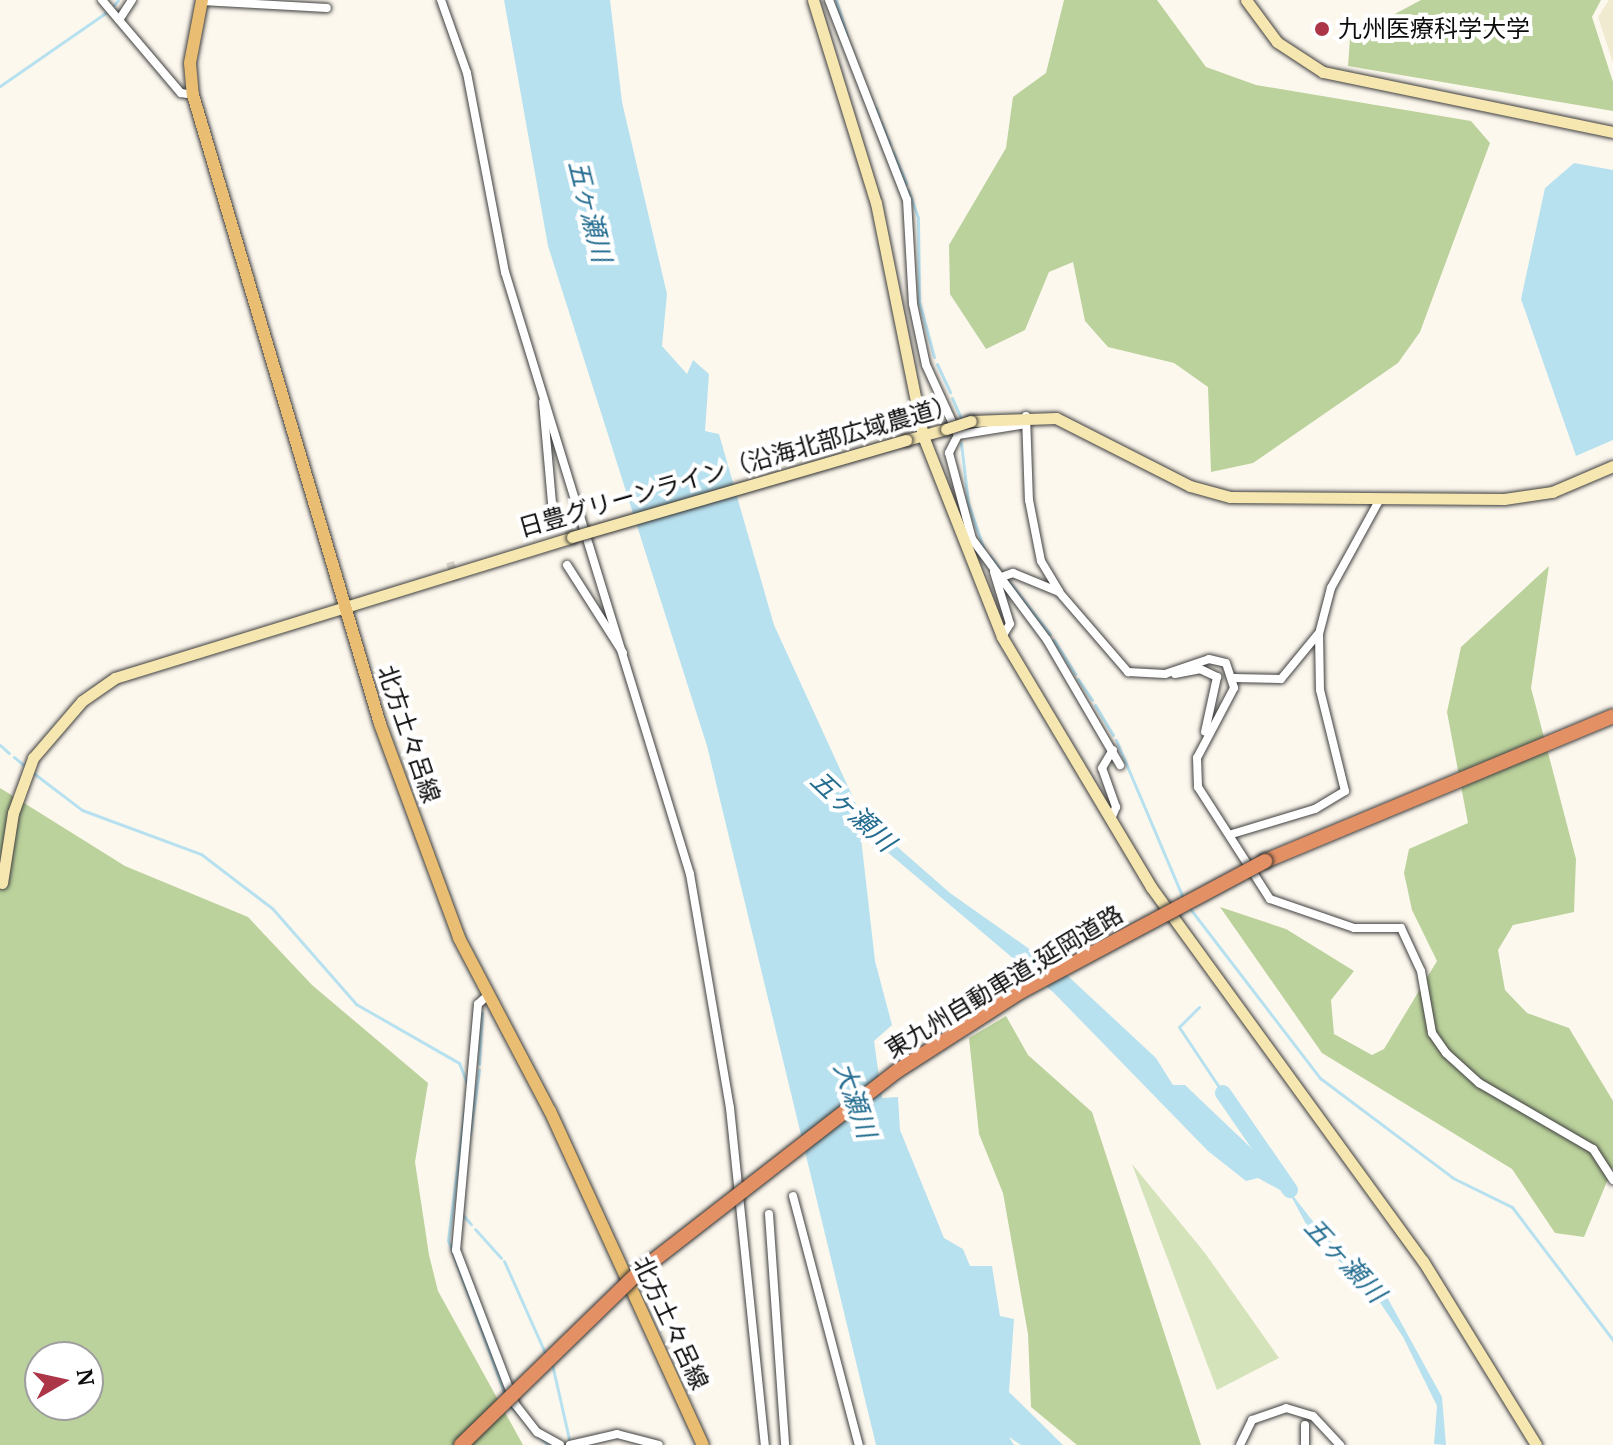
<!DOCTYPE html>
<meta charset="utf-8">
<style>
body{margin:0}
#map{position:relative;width:1613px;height:1445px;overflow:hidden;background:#fdf8ee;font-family:"PT Serif","Noto Sans JP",serif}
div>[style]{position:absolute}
.farmland>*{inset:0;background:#f0ead1}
.green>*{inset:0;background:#d5e3bb}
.forest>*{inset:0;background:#bbd29c}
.water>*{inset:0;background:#b8e1ef}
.stream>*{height:3px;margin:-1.5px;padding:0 1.5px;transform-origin:1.5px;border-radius:1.5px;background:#b8e1ef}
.river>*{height:16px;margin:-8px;padding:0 8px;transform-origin:8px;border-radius:8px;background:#b8e1ef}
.street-tunnel>*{height:8px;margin-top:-4px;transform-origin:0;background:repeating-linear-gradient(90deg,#d9d5cc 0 8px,transparent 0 12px)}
.roads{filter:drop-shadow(0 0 2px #3f3f3f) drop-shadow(0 0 2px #3f3f3f)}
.street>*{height:8px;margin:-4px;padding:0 4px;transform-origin:4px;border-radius:4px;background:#fff}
.secondary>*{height:11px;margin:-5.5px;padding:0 5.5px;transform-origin:5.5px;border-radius:5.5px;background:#f6e6b0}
.primary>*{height:12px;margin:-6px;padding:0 6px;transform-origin:6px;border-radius:6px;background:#e9be72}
.highway>*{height:14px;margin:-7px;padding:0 7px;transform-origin:7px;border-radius:7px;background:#e49065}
.bridges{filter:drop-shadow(0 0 2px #2e2e2e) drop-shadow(0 0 2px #2e2e2e)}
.secondary-bridge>*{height:11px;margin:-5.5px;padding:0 5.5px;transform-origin:5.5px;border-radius:5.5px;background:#f6e6b0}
.highway-bridge>*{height:14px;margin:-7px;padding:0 7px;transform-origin:7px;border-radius:7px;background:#e49065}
.dots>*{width:22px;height:22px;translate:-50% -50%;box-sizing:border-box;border:4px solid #fff;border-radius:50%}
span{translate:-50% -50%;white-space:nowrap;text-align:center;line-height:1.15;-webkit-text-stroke:8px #fff;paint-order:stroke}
.poi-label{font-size:24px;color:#0c0c0c}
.left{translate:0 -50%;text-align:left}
.street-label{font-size:24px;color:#0c0c0c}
.water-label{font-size:26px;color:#246d90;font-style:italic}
.north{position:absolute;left:24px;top:1341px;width:80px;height:80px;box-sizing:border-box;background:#fff;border:2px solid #9e9e9e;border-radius:50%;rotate:81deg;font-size:22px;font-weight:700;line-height:32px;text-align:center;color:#0c0c0c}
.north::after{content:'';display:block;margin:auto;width:28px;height:36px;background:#ac3548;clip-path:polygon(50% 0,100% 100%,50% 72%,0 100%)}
</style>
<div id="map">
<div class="farmland">
<i style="clip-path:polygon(1609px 0,1613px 0,1613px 63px,1598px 17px)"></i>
</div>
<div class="green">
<i style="clip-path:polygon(1132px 1164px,1205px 1253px,1279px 1358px,1217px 1390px)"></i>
</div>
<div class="forest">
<i style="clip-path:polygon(1064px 0,1157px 0,1206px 67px,1256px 85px,1471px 121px,1490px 143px,1420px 332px,1398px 363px,1253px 463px,1211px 472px,1208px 387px,1174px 363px,1108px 347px,1085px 321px,1073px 262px,1049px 272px,1025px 330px,986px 349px,950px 294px,949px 245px,1006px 148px,1013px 97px,1046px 73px)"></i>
<i style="clip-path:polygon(1421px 0,1601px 0,1592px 17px,1613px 82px,1613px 111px,1348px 66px,1350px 38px)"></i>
<i style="clip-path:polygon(1549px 566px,1531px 688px,1576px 859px,1574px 912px,1513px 925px,1498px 950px,1505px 990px,1527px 1013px,1569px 1028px,1613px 1101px,1613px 1167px,1584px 1237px,1555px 1233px,1512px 1169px,1322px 1053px,1220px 907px,1286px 929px,1354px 971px,1331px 1000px,1334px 1034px,1372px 1055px,1384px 1049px,1437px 961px,1412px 910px,1404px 873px,1409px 849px,1468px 823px,1447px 712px,1461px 647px)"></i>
<i style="clip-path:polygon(evenodd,0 788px,125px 866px,248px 917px,312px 985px,428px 1083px,415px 1162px,429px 1255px,438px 1291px,523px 1445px,0 1445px,0 788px,40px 1357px,88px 1357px,88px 1405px,40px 1405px,40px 1357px)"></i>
<i style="clip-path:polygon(1006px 1016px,1028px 1055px,1092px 1112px,1201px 1445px,1077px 1445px,1031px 1407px,1028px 1334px,1003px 1193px,979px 1134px,969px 1038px)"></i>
</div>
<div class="water">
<i style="clip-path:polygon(504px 0,610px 0,622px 102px,667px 294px,662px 346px,687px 374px,693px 360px,709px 374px,705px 431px,719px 434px,774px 625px,861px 815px,950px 893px,1069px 977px,1156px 1058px,1173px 1085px,1185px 1085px,1270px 1166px,1325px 1237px,1376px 1277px,1442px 1397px,1446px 1445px,1434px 1444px,1437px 1406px,1403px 1337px,1373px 1292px,1313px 1237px,1291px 1196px,1258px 1178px,1246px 1181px,1208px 1151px,1053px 992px,860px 829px,875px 961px,892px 1025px,874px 1041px,882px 1098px,898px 1097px,900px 1130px,944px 1238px,963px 1249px,970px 1266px,992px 1266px,1000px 1316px,1014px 1319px,1009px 1392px,1063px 1445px,1021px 1445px,1009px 1437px,1014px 1445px,876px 1445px,707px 746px,548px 246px)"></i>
<i style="clip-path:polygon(1574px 163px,1613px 170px,1613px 440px,1576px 456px,1521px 299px,1545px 188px)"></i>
</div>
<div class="stream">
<i style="left:836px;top:0;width:37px;rotate:73deg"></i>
<i style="left:114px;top:5px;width:6px;rotate:-51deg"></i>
<i style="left:0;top:86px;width:130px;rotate:-34.7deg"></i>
<i style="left:876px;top:108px;width:9px;rotate:72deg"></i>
<i style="left:881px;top:122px;width:24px;rotate:68deg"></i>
<i style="left:893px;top:152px;width:34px;rotate:67deg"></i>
<i style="left:908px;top:190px;width:30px;rotate:70deg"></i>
<i style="left:918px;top:218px;width:83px;rotate:89.3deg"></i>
<i style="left:919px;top:301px;width:58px;rotate:75deg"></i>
<i style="left:937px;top:364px;width:31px;rotate:65deg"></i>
<i style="left:952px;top:398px;width:22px;rotate:66deg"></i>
<i style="left:961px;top:443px;width:60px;rotate:83.3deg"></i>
<i style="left:968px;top:503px;width:50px;rotate:71.2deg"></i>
<i style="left:990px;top:556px;width:15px;rotate:53deg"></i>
<i style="left:1007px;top:579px;width:70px;rotate:52deg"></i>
<i style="left:1054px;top:640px;width:40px;rotate:58deg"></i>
<i style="left:1078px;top:679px;width:25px;rotate:56deg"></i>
<i style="left:1095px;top:705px;width:35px;rotate:59deg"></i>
<i style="left:1116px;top:740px;width:174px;rotate:67deg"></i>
<i style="left:0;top:745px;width:12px;rotate:42deg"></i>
<i style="left:14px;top:757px;width:16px;rotate:40deg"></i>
<i style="left:32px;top:772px;width:63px;rotate:37.2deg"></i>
<i style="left:82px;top:810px;width:127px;rotate:20.3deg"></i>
<i style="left:201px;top:854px;width:89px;rotate:37.3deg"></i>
<i style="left:272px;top:908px;width:128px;rotate:48.8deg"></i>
<i style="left:356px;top:1004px;width:119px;rotate:29.8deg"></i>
<i style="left:459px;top:1063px;width:22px;rotate:68deg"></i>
<i style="left:1188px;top:906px;width:217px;rotate:52.5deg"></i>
<i style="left:1320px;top:1078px;width:166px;rotate:36.9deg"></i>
<i style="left:1453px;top:1178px;width:66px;rotate:26.2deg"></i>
<i style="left:1512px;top:1207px;width:167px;rotate:52.8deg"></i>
<i style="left:1199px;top:1007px;width:28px;rotate:135deg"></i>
<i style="left:1179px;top:1027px;width:79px;rotate:56.3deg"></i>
<i style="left:479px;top:1064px;width:51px;rotate:-86.6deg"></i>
<i style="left:465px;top:1106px;width:135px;rotate:97.2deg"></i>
<i style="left:448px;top:1240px;width:165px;rotate:69.8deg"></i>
<i style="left:470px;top:1134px;width:65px;rotate:-82deg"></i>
<i style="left:461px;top:1213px;width:15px;rotate:48deg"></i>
<i style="left:475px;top:1229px;width:39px;rotate:48deg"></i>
<i style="left:504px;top:1261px;width:103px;rotate:65.9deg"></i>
<i style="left:552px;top:1364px;width:77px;rotate:77.2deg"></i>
<i style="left:510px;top:1405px;width:55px;rotate:46.5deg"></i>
</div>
<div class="river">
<i style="left:1223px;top:1093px;width:118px;rotate:55.4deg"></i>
</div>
<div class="street-tunnel">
<i style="left:450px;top:562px;width:21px;rotate:73deg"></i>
</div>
<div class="roads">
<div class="street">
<i style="left:102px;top:0;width:122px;rotate:49.7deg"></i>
<i style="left:181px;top:93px;width:12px;rotate:9deg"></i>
<i style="left:441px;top:0;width:77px;rotate:70.4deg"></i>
<i style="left:467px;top:73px;width:203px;rotate:79.2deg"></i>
<i style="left:505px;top:272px;width:630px;rotate:72.92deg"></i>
<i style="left:690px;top:874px;width:237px;rotate:80.3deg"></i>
<i style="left:730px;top:1108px;width:339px;rotate:84.1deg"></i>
<i style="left:829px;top:0;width:215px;rotate:68.7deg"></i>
<i style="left:907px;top:200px;width:104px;rotate:86.7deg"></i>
<i style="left:913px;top:304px;width:62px;rotate:78deg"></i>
<i style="left:926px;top:365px;width:77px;rotate:65.4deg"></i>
<i style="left:958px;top:435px;width:20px;rotate:117deg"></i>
<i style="left:949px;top:453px;width:89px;rotate:75deg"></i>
<i style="left:972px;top:539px;width:126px;rotate:53.4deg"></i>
<i style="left:1047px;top:640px;width:145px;rotate:59.7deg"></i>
<i style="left:202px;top:1px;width:125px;rotate:3.2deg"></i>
<i style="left:119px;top:20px;width:24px;rotate:-57deg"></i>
<i style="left:543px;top:402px;width:111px;rotate:84.9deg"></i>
<i style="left:1026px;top:416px;width:84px;rotate:88deg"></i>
<i style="left:1029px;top:500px;width:62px;rotate:78.9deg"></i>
<i style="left:1041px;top:561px;width:35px;rotate:59deg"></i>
<i style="left:958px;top:435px;width:69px;rotate:-9.2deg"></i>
<i style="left:567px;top:565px;width:104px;rotate:57.5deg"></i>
<i style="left:994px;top:572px;width:54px;rotate:72.9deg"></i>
<i style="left:1010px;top:624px;width:15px;rotate:122deg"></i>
<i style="left:999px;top:578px;width:15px;rotate:-20deg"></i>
<i style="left:1013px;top:573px;width:50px;rotate:22.4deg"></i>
<i style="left:1059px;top:592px;width:106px;rotate:49.2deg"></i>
<i style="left:1128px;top:672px;width:37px;rotate:3deg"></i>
<i style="left:1165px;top:674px;width:46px;rotate:-18.8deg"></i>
<i style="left:1209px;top:659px;width:17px;rotate:13deg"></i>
<i style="left:1226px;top:663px;width:26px;rotate:72deg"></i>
<i style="left:1234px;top:688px;width:79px;rotate:117.9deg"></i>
<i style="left:1197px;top:758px;width:29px;rotate:88deg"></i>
<i style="left:1198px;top:787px;width:133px;rotate:57.3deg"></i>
<i style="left:1270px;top:899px;width:89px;rotate:19deg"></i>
<i style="left:1354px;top:928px;width:47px"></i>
<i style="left:1401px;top:928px;width:47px;rotate:65.1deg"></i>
<i style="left:1421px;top:971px;width:63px;rotate:79.9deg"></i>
<i style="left:1432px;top:1033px;width:24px;rotate:55deg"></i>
<i style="left:1446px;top:1053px;width:45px;rotate:42.3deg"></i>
<i style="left:1479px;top:1083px;width:132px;rotate:30.1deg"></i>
<i style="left:1593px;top:1149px;width:37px;rotate:57deg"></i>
<i style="left:1175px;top:674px;width:25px;rotate:-11deg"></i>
<i style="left:1200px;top:669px;width:19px;rotate:25deg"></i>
<i style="left:1217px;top:677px;width:56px;rotate:102.3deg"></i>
<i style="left:1234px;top:678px;width:47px;rotate:1.2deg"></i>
<i style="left:1281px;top:679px;width:58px;rotate:-50.6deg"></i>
<i style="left:1111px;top:819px;width:13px;rotate:-67deg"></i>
<i style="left:1116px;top:807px;width:41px;rotate:-109.7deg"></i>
<i style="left:1102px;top:768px;width:21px;rotate:-59deg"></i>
<i style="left:1232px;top:834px;width:87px;rotate:-16.8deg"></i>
<i style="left:1315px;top:809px;width:35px;rotate:-31deg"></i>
<i style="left:1345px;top:791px;width:104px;rotate:-103.9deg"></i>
<i style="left:1320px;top:690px;width:56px;rotate:-91deg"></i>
<i style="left:1319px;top:634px;width:48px;rotate:-75.4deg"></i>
<i style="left:1331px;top:588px;width:102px;rotate:-61.2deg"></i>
<i style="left:487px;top:996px;width:12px;rotate:138deg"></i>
<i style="left:478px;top:1004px;width:247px;rotate:95.1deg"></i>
<i style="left:456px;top:1250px;width:165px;rotate:69deg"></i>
<i style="left:515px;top:1404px;width:36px;rotate:52deg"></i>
<i style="left:537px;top:1432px;width:26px;rotate:29deg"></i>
<i style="left:793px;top:1196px;width:258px;rotate:75.2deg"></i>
<i style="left:769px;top:1214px;width:232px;rotate:86deg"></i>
<i style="left:1305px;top:1425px;width:20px;rotate:90deg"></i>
<i style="left:570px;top:1445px;width:48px;rotate:-13.2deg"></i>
<i style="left:617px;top:1434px;width:43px;rotate:14.7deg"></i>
<i style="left:1240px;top:1445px;width:28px;rotate:-64deg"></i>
<i style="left:1252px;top:1420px;width:36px;rotate:-19deg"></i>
<i style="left:1286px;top:1408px;width:28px;rotate:17deg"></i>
<i style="left:1313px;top:1416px;width:40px;rotate:47deg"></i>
</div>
<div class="secondary">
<i style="left:813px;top:0;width:213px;rotate:72.8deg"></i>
<i style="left:876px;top:203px;width:238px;rotate:78.6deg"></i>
<i style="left:923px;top:436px;width:216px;rotate:68.5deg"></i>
<i style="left:1002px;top:637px;width:291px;rotate:59.2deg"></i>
<i style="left:1151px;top:887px;width:462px;rotate:54deg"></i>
<i style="left:1423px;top:1261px;width:216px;rotate:58.4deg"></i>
<i style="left:1246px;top:0;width:52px;rotate:53.6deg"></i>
<i style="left:1277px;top:42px;width:55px;rotate:33.1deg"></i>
<i style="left:1323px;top:72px;width:296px;rotate:11.7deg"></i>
<i style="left:971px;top:421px;width:85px;rotate:-2deg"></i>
<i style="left:1056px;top:418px;width:150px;rotate:26.9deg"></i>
<i style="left:1190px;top:486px;width:41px;rotate:15.4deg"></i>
<i style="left:1230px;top:497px;width:274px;rotate:0.4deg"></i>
<i style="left:1504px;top:499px;width:49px;rotate:-8.3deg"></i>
<i style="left:1552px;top:492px;width:66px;rotate:-23.1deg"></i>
<i style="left:906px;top:440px;width:41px;rotate:-15.4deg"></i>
<i style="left:2px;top:883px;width:71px;rotate:-81.1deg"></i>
<i style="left:13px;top:813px;width:59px;rotate:-70deg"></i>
<i style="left:33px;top:758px;width:75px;rotate:-49.3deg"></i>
<i style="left:82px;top:701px;width:40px;rotate:-34.9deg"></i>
<i style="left:115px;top:678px;width:478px;rotate:-17.1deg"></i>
</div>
<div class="primary">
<i style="left:202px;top:0;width:64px;rotate:100.8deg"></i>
<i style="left:190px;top:63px;width:32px;rotate:85deg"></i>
<i style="left:193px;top:95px;width:656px;rotate:73.44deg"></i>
<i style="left:380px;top:724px;width:228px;rotate:69.7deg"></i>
<i style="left:459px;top:938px;width:195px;rotate:62.3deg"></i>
<i style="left:550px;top:1111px;width:367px;rotate:65.4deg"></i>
</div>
<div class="highway">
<i style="left:1265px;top:861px;width:377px;rotate:-22.6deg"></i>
</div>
</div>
<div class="bridges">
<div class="secondary-bridge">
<i style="left:946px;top:429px;width:26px;rotate:-18deg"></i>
<i style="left:572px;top:537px;width:348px;rotate:-16.2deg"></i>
</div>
<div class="highway-bridge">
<i style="left:461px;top:1445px;width:250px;rotate:-44.2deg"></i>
<i style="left:640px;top:1271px;width:326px;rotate:-37.9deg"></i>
<i style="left:897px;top:1071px;width:146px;rotate:-32.7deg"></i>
<i style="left:1020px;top:992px;width:278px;rotate:-28.1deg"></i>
</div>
</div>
<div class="dots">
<i style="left:1322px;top:29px;background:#ac3548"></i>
</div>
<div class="poi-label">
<span class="left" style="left:1338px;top:29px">九州医療科学大学</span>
</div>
<div class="street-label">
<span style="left:738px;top:466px;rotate:-16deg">日豊グリーンライン（沿海北部広域農道）</span>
<span style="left:409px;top:734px;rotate:71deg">北方土々呂線</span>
<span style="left:1004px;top:982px;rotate:-31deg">東九州自動車道;延岡道路</span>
<span style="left:671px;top:1323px;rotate:65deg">北方土々呂線</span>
</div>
<div class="water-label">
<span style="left:590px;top:211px;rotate:76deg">五ヶ瀬川</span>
<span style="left:853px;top:811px;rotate:43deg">五ヶ瀬川</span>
<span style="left:855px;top:1100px;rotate:71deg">大瀬川</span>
<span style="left:1345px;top:1260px;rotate:47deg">五ヶ瀬川</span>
</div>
<div class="north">N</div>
</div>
